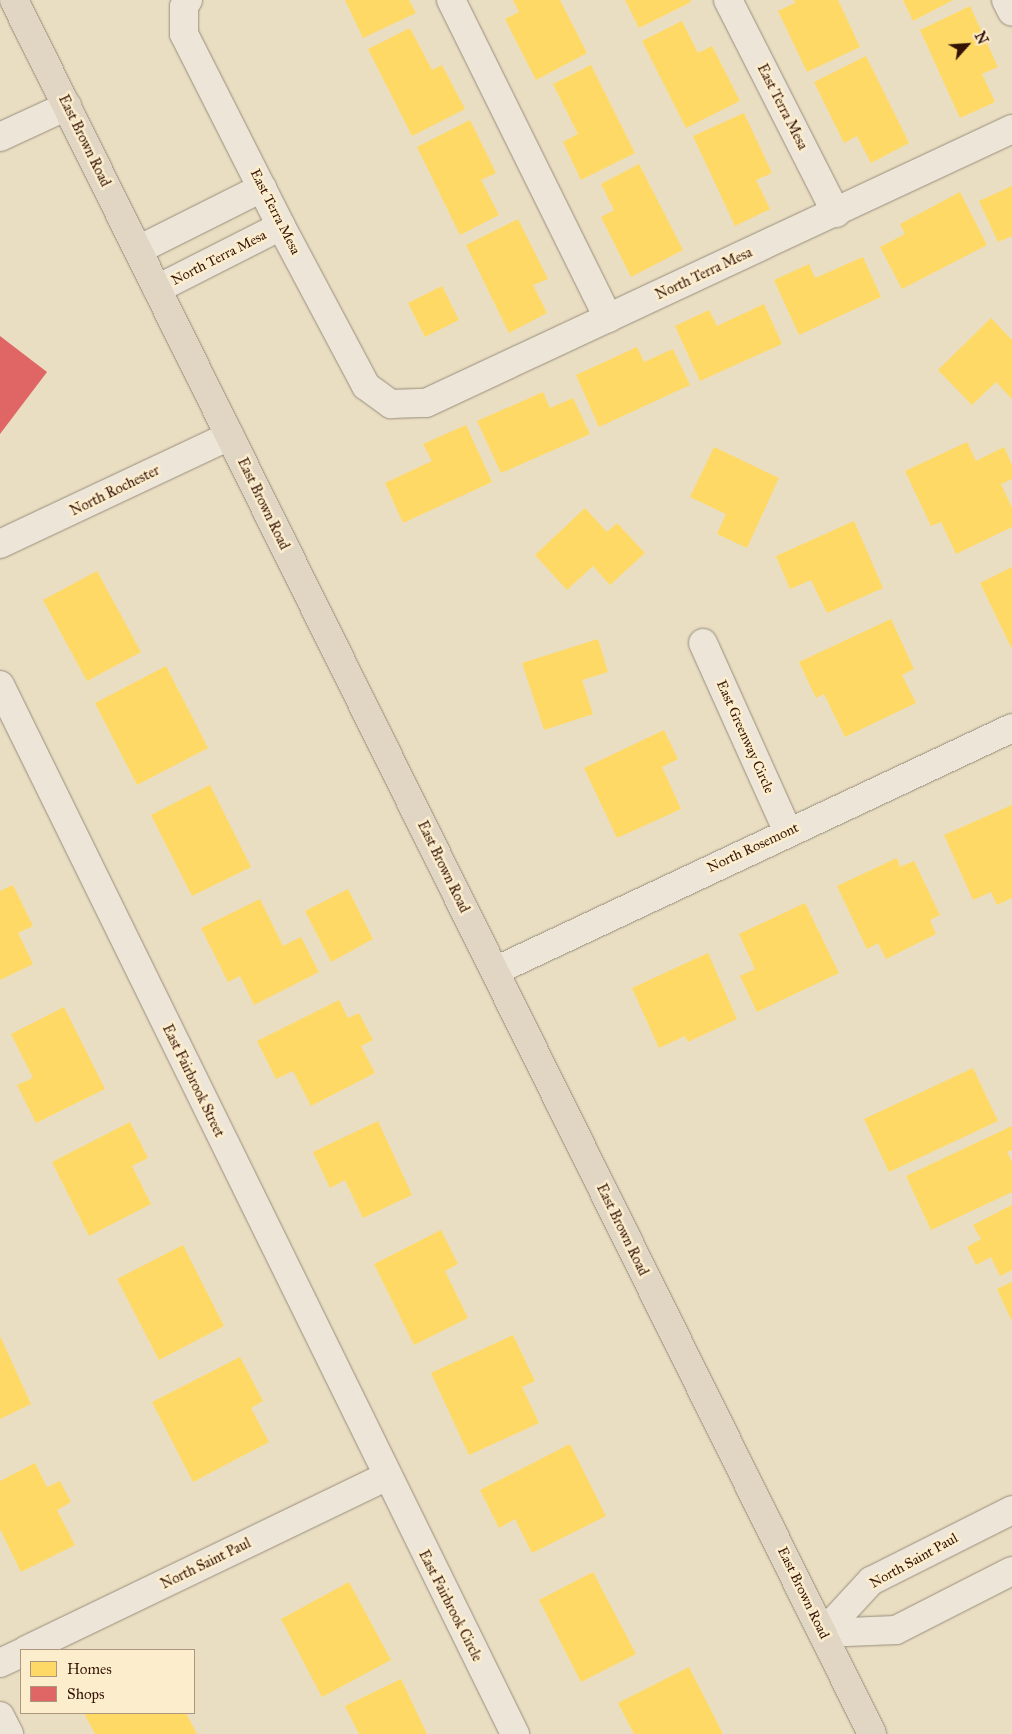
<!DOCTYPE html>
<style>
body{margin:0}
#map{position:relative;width:1012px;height:1734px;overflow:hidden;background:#eadec2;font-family:"IM FELL Great Primer",serif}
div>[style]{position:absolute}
.homes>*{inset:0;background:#ffd966}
.shops>*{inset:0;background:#e06666}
.roads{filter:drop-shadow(0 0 1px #988d7c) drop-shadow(0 0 1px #988d7c)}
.minor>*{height:28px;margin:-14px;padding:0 14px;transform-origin:14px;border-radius:14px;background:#ede6d8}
.major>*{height:28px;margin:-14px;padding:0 14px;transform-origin:14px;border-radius:14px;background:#e0d6c3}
span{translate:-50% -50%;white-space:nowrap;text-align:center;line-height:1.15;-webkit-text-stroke:5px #fcedcd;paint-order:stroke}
.street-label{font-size:14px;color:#341304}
.legend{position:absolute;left:20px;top:1649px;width:175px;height:65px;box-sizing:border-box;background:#fcedcd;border:1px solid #ac967d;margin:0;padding:6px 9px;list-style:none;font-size:15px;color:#341304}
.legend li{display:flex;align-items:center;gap:10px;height:25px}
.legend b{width:25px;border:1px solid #ac967d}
.north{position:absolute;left:942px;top:20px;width:50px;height:50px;-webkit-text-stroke:4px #fcedcd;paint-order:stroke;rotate:64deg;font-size:14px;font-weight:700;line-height:20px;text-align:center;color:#341304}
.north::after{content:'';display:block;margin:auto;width:18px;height:22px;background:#341304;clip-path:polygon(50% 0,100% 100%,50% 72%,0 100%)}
</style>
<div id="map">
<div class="homes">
<i style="clip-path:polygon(345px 0,409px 0,416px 13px,363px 38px)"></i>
<i style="clip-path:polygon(513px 0,560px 0,587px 53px,536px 80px,505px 19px,519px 12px)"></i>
<i style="clip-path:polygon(625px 0,690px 0,691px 2px,639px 28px)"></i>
<i style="clip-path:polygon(794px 0,838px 0,860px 47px,807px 72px,778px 11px,795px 3px)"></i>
<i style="clip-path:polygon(903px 0,953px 0,913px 21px)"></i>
<i style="clip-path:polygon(970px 6px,998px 67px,982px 74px,995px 102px,960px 118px,920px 30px)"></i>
<i style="clip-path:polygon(682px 21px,698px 53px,712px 46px,740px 101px,686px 128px,642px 41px)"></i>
<i style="clip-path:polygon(410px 28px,432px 70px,442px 65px,465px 109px,412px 136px,368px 49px)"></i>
<i style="clip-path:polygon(866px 56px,909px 143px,871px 163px,857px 136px,844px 143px,814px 82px)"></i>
<i style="clip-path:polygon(591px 65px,635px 153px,581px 180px,563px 142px,578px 134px,553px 84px)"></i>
<i style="clip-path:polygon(744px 113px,772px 173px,756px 180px,770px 209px,735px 226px,693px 136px)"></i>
<i style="clip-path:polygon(470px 120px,496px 173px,481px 180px,499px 215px,460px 235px,417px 147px)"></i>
<i style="clip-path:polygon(639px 164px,683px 250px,631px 277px,601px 217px,614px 210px,601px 184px)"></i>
<i style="clip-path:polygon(1012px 186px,1012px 236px,998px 242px,979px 201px)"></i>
<i style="clip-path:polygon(960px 192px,987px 245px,902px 289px,880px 247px,905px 234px,900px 224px)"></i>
<i style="clip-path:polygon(518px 219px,548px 279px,533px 285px,547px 313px,509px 333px,466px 245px)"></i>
<i style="clip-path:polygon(863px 257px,881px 297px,799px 335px,774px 280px,809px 264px,815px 278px)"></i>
<i style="clip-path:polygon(442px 286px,459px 320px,425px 337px,408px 303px)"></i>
<i style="clip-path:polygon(764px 304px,782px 344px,700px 381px,675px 326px,709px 310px,717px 326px)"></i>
<i style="clip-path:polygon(991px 318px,1012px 340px,1012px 399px,996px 382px,972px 405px,938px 370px)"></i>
<i style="clip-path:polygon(637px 347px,644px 362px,673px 349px,690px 385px,599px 427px,576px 375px)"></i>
<i style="clip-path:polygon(543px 392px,550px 408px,573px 398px,590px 434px,501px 473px,477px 421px)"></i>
<i style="clip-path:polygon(466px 425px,492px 482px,403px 523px,385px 483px,432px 461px,423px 444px)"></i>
<i style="clip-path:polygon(967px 442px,976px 461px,1004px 447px,1012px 465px,1012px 479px,1001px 484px,1012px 508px,1012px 527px,956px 554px,941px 522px,931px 526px,905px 471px)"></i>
<i style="clip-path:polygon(714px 447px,779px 478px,747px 548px,717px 534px,726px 514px,690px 497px)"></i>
<i style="clip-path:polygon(585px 508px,607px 532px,617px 523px,645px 553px,610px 585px,593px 566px,567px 590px,535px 555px)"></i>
<i style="clip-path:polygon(854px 521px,883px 588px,827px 613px,811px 580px,790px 589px,776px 556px)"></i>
<i style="clip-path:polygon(1012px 567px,1012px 647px,1011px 647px,980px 583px)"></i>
<i style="clip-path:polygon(97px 571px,141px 652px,87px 681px,43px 600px)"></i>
<i style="clip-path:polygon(891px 619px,914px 669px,902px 675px,916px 703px,845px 737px,824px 694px,816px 698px,799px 662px)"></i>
<i style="clip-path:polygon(598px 639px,608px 672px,582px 680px,593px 714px,544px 730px,522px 663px)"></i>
<i style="clip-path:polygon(166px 666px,208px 748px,137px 785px,95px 703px)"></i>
<i style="clip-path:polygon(664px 730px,678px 759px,662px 767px,681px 809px,617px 838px,584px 768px)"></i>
<i style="clip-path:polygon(210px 785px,251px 867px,192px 896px,151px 815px)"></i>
<i style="clip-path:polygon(1012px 805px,1012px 898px,997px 905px,991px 892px,973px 900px,944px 835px)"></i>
<i style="clip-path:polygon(897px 858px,900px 867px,914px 861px,940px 915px,930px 920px,936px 934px,886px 959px,878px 943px,867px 949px,837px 886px)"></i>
<i style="clip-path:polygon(13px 885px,33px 926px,18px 933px,33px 964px,0 980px,0 891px)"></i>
<i style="clip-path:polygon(348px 889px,373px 939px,331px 962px,305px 911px)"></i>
<i style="clip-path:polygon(260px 899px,283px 946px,301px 937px,319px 972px,254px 1005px,240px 976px,228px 982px,201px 928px)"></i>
<i style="clip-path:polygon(805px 903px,839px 973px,757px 1012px,740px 976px,755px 969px,739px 934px)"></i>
<i style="clip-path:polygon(708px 953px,737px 1019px,688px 1042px,685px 1036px,659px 1048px,632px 988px)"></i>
<i style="clip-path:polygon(339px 1000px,348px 1018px,359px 1013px,373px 1040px,361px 1046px,375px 1073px,311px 1106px,293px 1071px,276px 1079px,257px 1041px)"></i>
<i style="clip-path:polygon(64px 1007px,105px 1089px,36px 1123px,17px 1085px,33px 1078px,11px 1034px)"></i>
<i style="clip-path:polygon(973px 1068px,998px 1121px,889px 1172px,864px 1119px)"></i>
<i style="clip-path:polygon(378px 1121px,412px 1195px,363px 1218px,345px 1180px,330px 1188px,313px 1152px)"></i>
<i style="clip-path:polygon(130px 1122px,148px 1158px,132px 1166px,151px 1204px,89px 1236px,52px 1162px)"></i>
<i style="clip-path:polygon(1012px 1126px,1012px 1150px,1007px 1152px,1012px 1162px,1012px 1192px,931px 1230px,906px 1176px)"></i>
<i style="clip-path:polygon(1012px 1205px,1012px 1270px,1000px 1276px,991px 1257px,976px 1265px,967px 1247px,981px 1239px,973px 1225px)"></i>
<i style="clip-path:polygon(441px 1230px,458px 1264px,445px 1271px,468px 1318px,414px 1345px,374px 1264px)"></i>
<i style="clip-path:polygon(183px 1245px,224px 1326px,159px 1360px,117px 1279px)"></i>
<i style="clip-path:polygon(1012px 1282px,1012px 1321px,997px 1289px)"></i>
<i style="clip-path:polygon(513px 1335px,535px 1381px,522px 1387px,539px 1423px,469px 1455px,431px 1373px)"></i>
<i style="clip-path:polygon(0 1336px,31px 1404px,0 1419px)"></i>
<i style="clip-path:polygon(240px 1357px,263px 1401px,251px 1408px,269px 1442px,193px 1482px,152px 1402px)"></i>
<i style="clip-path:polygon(570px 1444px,606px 1516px,532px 1553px,515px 1519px,499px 1528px,480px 1490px)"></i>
<i style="clip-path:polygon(35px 1463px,47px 1487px,60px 1481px,71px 1502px,57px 1510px,75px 1545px,21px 1572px,0 1529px,0 1481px)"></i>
<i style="clip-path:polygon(593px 1572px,636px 1654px,581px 1682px,539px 1600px)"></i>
<i style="clip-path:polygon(349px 1582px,391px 1660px,322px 1697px,281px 1619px)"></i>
<i style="clip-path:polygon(689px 1667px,723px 1734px,634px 1734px,618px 1703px)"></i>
<i style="clip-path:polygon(401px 1679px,427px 1734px,359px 1734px,345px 1706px)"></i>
<i style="clip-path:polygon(84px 1713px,186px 1713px,197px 1734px,95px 1734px)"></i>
</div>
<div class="shops">
<i style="clip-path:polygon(0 336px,47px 372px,0 434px)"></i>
</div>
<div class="roads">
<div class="minor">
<i style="left:188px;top:0;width:8px;rotate:120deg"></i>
<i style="left:184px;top:7px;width:27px;rotate:90deg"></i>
<i style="left:184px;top:34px;width:215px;rotate:63.2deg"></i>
<i style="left:281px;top:226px;width:181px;rotate:62deg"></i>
<i style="left:366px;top:386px;width:31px;rotate:36deg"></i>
<i style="left:391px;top:404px;width:35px;rotate:-2deg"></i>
<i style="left:426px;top:403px;width:647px;rotate:-25.06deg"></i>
<i style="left:451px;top:0;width:355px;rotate:63.7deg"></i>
<i style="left:728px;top:0;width:239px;rotate:63.1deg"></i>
<i style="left:1006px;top:0;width:13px;rotate:63deg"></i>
<i style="left:0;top:137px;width:74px;rotate:-24.8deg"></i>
<i style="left:138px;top:250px;width:139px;rotate:-26.6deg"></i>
<i style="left:157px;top:289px;width:139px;rotate:-26.9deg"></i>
<i style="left:0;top:544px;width:254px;rotate:-25.2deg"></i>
<i style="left:703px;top:643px;width:207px;rotate:65.8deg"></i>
<i style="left:0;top:685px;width:1169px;rotate:63.85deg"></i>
<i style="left:495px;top:971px;width:571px;rotate:-25.17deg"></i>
<i style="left:823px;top:1633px;width:71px;rotate:-47.3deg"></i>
<i style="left:871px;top:1581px;width:158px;rotate:-26.7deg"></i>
<i style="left:823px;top:1633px;width:73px;rotate:-2.4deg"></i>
<i style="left:896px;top:1630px;width:130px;rotate:-27deg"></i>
<i style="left:26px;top:1650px;width:399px;rotate:-25.7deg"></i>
<i style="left:0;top:1663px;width:23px;rotate:-25deg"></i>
<i style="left:0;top:1716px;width:20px;rotate:63deg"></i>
</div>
<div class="major">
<i style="left:14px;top:0;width:1935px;rotate:63.67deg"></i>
</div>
</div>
<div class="street-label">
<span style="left:782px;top:107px;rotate:63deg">East Terra Mesa</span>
<span style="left:84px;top:141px;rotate:64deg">East Brown Road</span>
<span style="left:275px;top:212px;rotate:63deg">East Terra Mesa</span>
<span style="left:219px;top:258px;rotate:-27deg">North Terra Mesa</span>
<span style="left:704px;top:274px;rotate:-25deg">North Terra Mesa</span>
<span style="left:115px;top:491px;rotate:-26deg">North Rochester</span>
<span style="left:263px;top:504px;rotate:64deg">East Brown Road</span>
<span style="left:745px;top:737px;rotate:66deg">East Greenway Circle</span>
<span style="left:753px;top:848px;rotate:-25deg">North Rosemont</span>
<span style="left:443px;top:867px;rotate:64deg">East Brown Road</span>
<span style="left:193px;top:1081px;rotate:64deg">East Fairbrook Street</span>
<span style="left:622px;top:1230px;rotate:64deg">East Brown Road</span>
<span style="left:914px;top:1561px;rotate:-29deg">North Saint Paul</span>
<span style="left:206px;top:1564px;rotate:-26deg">North Saint Paul</span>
<span style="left:803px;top:1593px;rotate:64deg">East Brown Road</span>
<span style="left:450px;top:1606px;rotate:63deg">East Fairbrook Circle</span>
</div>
<ul class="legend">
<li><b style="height:14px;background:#ffd966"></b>Homes</li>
<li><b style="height:14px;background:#e06666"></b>Shops</li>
</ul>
<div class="north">N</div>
</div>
